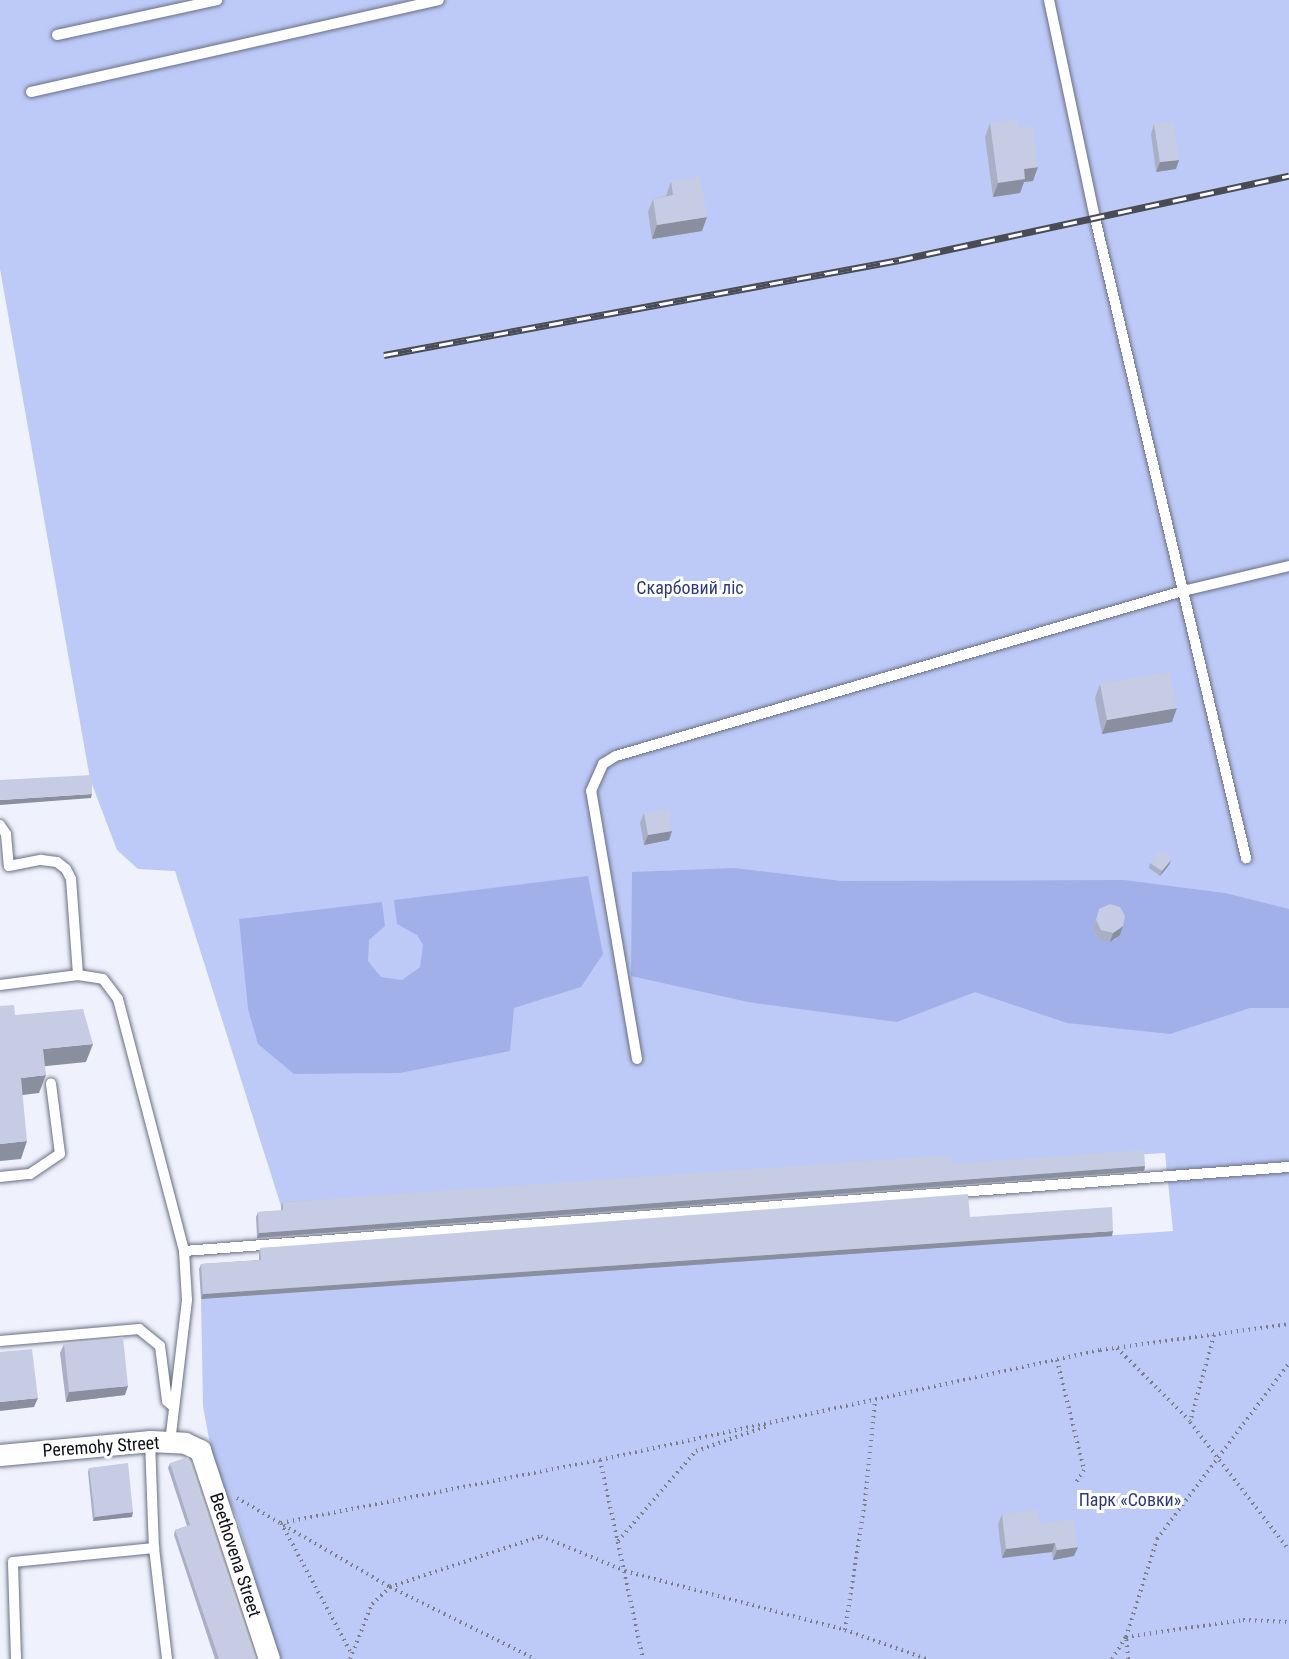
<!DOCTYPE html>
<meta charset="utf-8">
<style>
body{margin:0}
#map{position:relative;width:1289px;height:1659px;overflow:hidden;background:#eff2fc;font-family:"Roboto Condensed",sans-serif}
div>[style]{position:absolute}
.green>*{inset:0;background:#bdcaf7}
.water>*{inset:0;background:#a1b0e9}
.path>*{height:4px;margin-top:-2px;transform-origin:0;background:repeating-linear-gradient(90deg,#7b7e87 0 1.5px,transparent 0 6px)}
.roads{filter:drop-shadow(0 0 2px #696f85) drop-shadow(0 0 2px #696f85)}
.service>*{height:10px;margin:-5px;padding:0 5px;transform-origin:5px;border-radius:5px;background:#fff}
.minor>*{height:21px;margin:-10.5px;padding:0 10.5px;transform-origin:10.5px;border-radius:10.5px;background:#fff}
.rail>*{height:7px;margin-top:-3.5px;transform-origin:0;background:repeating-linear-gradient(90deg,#fff 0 14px,#4a4c55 0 28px);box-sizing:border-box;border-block:2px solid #4a4c55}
.wall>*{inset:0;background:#a9afc4}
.shaded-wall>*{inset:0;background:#8a8fa0}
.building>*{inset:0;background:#c5cce4}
span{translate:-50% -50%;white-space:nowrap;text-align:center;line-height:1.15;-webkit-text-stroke:6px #fff;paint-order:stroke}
.park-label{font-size:18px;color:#2e3a7d}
.street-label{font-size:18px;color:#0d0f17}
</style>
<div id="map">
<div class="green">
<i style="clip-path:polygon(0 0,1289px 0,1289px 1659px,278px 1659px,237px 1518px,223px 1491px,211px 1450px,203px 1406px,201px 1299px,1173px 1231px,1165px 1153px,281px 1206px,175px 871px,138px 869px,117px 850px,90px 779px,0 269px)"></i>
</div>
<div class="water">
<i style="clip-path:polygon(evenodd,734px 868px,842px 881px,1124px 880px,1225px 893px,1289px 909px,1289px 1008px,1250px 1008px,1170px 1034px,1067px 1023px,975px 992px,897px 1022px,748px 1002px,631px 976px,632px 872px,734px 868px,1096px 919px,1122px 925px,1115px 940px,1098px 939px,1093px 929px,1096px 919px)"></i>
<i style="clip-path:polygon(588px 876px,603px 954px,581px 987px,514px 1008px,510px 1051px,400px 1073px,294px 1074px,258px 1044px,248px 1009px,239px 919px,382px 902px,385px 926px,369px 940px,368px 961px,381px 977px,402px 980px,420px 967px,423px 945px,417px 935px,397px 924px,394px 900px)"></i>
</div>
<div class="path">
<i style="left:1214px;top:1335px;width:90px;rotate:105.4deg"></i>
<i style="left:1190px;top:1422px;width:162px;rotate:52.3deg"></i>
<i style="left:1117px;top:1348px;width:103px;rotate:45deg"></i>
<i style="left:1057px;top:1360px;width:113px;rotate:76.2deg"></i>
<i style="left:1084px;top:1470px;width:15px;rotate:122deg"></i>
<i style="left:600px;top:1460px;width:204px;rotate:77.8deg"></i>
<i style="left:237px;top:1498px;width:177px;rotate:30.2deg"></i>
<i style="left:390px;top:1587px;width:162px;rotate:26.4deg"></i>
<i style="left:618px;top:1541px;width:119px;rotate:-49.1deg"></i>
<i style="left:696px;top:1451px;width:75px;rotate:-19.4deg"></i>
<i style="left:845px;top:1630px;width:131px;rotate:-81.2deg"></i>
<i style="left:865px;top:1501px;width:101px;rotate:-84.3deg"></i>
<i style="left:350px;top:1651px;width:145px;rotate:-118.3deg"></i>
<i style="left:281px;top:1523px;width:325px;rotate:-11.2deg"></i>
<i style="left:600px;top:1460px;width:512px;rotate:-12.41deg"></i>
<i style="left:1100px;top:1350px;width:191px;rotate:-7.8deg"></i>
<i style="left:350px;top:1659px;width:59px;rotate:-68.2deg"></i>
<i style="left:372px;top:1604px;width:25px;rotate:-43deg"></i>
<i style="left:390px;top:1587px;width:159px;rotate:-18.7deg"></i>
<i style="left:541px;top:1536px;width:91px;rotate:22.6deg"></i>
<i style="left:625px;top:1571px;width:228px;rotate:15deg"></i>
<i style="left:845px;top:1630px;width:87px;rotate:19.5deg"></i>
<i style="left:1112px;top:1659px;width:26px;rotate:-58deg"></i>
<i style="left:1126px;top:1637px;width:103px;rotate:-72.4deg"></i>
<i style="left:1157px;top:1539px;width:220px;rotate:-53.1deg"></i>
<i style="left:1128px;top:1659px;width:22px;rotate:-95deg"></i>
<i style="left:1126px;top:1637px;width:118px;rotate:-8.3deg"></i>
<i style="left:1243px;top:1620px;width:46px;rotate:2.5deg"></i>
</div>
<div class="roads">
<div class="service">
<i style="left:1049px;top:0;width:223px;rotate:78.1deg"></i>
<i style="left:1095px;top:218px;width:658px;rotate:76.72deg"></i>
<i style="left:57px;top:35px;width:164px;rotate:-12.3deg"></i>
<i style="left:31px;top:92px;width:418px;rotate:-12.7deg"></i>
<i style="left:0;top:825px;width:11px;rotate:56deg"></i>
<i style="left:6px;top:834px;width:32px;rotate:85deg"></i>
<i style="left:9px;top:866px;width:33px;rotate:-11deg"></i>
<i style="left:41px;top:860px;width:16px;rotate:7deg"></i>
<i style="left:57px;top:862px;width:11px;rotate:38deg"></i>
<i style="left:66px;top:869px;width:11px;rotate:63deg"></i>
<i style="left:71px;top:879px;width:96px;rotate:85.8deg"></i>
<i style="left:78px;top:975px;width:25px;rotate:9deg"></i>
<i style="left:103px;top:979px;width:25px;rotate:53deg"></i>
<i style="left:118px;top:999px;width:260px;rotate:75.3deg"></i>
<i style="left:184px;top:1251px;width:49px;rotate:86.5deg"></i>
<i style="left:187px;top:1300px;width:143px;rotate:96.8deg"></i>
<i style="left:0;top:985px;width:79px;rotate:-7.3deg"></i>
<i style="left:637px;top:1059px;width:272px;rotate:-99.7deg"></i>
<i style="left:591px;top:791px;width:30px;rotate:-66deg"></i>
<i style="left:603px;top:764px;width:15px;rotate:-32deg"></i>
<i style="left:616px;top:756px;width:591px;rotate:-16.23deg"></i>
<i style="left:1183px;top:591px;width:109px;rotate:-13.3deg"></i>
<i style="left:0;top:1177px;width:30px;rotate:-6deg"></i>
<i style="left:30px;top:1174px;width:36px;rotate:-34deg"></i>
<i style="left:60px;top:1154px;width:71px;rotate:-97.3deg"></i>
<i style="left:184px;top:1251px;width:1108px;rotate:-4.35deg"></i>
<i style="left:0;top:1341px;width:140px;rotate:-4.9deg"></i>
<i style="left:139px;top:1329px;width:27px;rotate:39deg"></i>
<i style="left:160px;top:1346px;width:55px;rotate:82.7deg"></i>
<i style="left:167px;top:1401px;width:9px;rotate:41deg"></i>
<i style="left:150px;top:1441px;width:107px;rotate:87.9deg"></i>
<i style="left:154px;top:1548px;width:112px;rotate:83.3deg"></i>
<i style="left:16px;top:1659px;width:97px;rotate:-91.8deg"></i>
<i style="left:13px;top:1562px;width:142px;rotate:-5.7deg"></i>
</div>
<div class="minor">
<i style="left:0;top:1455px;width:151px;rotate:-5.3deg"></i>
<i style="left:150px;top:1441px;width:35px;rotate:3deg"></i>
<i style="left:185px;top:1443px;width:17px;rotate:25deg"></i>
<i style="left:200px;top:1450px;width:220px;rotate:71.7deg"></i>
</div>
</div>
<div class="rail">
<i style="left:384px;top:355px;width:524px;rotate:-10.45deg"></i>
<i style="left:899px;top:260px;width:399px;rotate:-12.2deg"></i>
</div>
<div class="wall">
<i style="clip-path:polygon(990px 123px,1018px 128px,1033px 181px,1024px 182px,1020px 193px,993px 197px,985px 137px)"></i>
<i style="clip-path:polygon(1154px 124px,1179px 160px,1176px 169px,1156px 172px,1151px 134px)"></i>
<i style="clip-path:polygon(671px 181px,702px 231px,652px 239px,648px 212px,653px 199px,666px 196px)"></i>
<i style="clip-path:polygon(1100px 684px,1172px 722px,1102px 734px,1095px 698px)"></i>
<i style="clip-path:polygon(644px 813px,672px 831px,669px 840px,644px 845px,640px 823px)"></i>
<i style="clip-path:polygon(1171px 860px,1169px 865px,1160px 876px,1149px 868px,1150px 863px)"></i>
<i style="clip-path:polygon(1099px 909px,1120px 935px,1110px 942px,1098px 939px,1093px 929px)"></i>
<i style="clip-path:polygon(952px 1164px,1145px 1166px,1144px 1171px,257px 1238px,256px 1217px,258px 1212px,281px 1211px,281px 1206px,283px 1202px)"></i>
<i style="clip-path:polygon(970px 1217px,1112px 1236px,201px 1299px,199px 1269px,201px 1264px,259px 1260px,259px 1253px,260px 1248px)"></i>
<i style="clip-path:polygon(64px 1344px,125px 1395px,66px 1402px,60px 1353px)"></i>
<i style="clip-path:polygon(170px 1463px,255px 1659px,215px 1659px,174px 1535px,175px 1530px,187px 1526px,168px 1468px)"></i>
<i style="clip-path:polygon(89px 1468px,132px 1517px,93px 1521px,88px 1472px)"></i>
<i style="clip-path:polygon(1002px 1514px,1040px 1524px,1074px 1556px,1053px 1560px,1052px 1552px,1002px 1558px,998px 1524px)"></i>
</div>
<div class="shaded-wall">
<i style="clip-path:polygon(1179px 160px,1176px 169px,1156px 172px,1160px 162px)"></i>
<i style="clip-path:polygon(1038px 167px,1033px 181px,1024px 182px,1020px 193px,993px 197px,998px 183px,1024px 169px)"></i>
<i style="clip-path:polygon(707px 217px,702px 231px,652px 239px,657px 225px)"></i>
<i style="clip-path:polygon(1177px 708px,1172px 722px,1102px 734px,1107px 720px)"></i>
<i style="clip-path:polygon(92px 794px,91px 798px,0 805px,0 800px)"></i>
<i style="clip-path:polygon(672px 831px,669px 840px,644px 845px,648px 835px)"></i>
<i style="clip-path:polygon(1171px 860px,1169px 865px,1160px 876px,1162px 871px)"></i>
<i style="clip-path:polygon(1123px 926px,1120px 935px,1110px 942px,1113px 933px)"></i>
<i style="clip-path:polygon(93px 1044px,86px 1062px,37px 1067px,43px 1049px)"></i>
<i style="clip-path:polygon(46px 1075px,39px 1093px,15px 1096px,21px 1078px)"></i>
<i style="clip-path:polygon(27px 1141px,21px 1159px,0 1161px,0 1144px)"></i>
<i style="clip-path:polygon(1145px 1166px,1144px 1171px,257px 1238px,259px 1233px)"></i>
<i style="clip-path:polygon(1113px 1231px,1112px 1236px,201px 1299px,203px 1294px)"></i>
<i style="clip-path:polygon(128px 1386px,125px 1395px,66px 1402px,69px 1392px)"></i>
<i style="clip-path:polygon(38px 1398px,34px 1407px,0 1411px,0 1402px)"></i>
<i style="clip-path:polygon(133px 1512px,132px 1517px,93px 1521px,95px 1517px)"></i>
<i style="clip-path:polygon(1055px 1543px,1052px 1552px,1002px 1558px,1006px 1549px)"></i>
<i style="clip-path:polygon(1078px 1547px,1074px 1556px,1053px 1560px,1057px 1550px)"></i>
</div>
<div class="building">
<i style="clip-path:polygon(1017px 119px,1018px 128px,1033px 126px,1038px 167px,1024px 169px,1025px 179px,998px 183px,990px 123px)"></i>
<i style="clip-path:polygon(1173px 121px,1179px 160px,1160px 162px,1154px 124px)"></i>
<i style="clip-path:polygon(700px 176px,707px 217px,657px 225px,653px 199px,673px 195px,671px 181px)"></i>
<i style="clip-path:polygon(1170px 672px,1177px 708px,1107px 720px,1100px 684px)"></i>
<i style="clip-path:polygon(92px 775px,92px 794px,0 800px,0 780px)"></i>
<i style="clip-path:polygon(669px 809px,672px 831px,648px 835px,644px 813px)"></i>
<i style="clip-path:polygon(1158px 851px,1167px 853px,1171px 860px,1162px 871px,1150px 863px)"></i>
<i style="clip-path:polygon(1110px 904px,1120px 907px,1125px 916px,1123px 926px,1113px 933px,1101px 930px,1096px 920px,1099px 909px)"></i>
<i style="clip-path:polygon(14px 1005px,15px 1015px,83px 1009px,93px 1044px,43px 1049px,46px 1075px,21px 1078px,27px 1141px,0 1144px,0 1006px)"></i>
<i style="clip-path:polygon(1144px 1150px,1145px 1166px,259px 1233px,258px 1212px,283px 1210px,283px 1202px,951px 1155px,952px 1164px)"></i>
<i style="clip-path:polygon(968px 1194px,970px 1217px,1112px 1207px,1113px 1231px,203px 1294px,201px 1264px,261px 1260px,260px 1248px)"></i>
<i style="clip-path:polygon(123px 1337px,128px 1386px,69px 1392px,64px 1344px)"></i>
<i style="clip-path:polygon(32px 1349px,38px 1398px,0 1402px,0 1352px)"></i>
<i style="clip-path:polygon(188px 1457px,255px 1659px,219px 1659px,175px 1530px,190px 1525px,170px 1463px)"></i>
<i style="clip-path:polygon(128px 1463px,133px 1512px,95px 1517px,89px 1468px)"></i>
<i style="clip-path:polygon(1038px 1510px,1040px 1524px,1073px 1519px,1078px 1547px,1057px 1550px,1055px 1543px,1006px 1549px,1002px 1514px)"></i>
</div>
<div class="park-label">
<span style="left:690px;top:588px">Скарбовий ліс</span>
<span style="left:1130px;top:1500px">Парк «Совки»</span>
</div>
<div class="street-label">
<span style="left:101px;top:1447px;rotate:-4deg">Peremohy Street</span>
<span style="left:235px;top:1555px;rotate:72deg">Beethovena Street</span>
</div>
</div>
